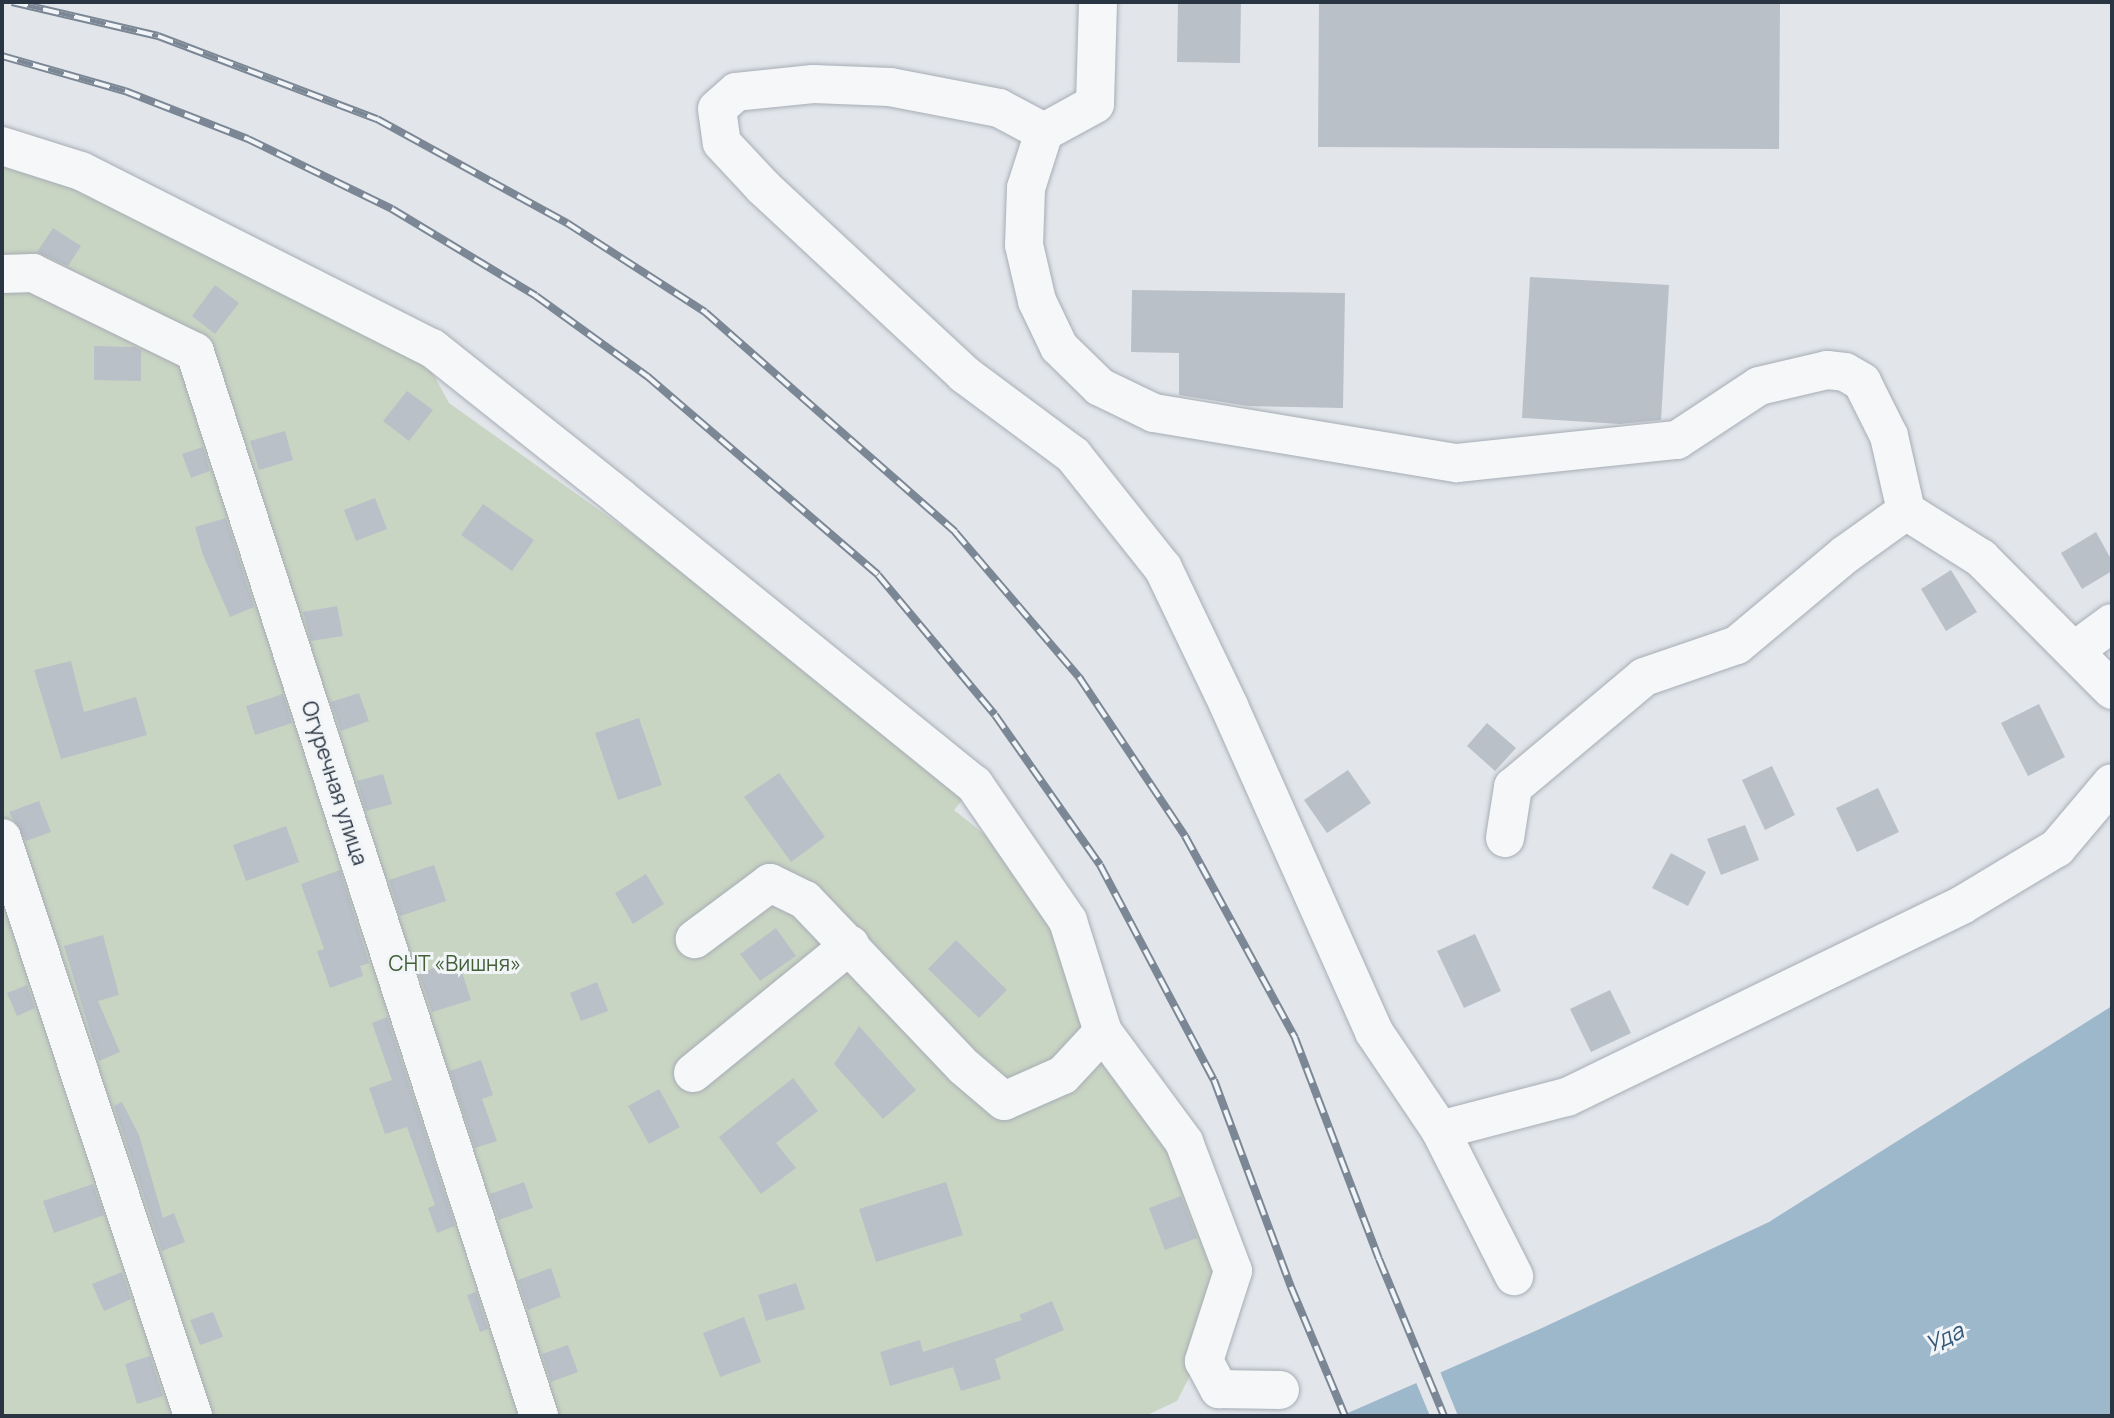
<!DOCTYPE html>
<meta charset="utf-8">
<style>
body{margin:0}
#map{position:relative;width:2114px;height:1418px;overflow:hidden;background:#e2e6eb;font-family:Manrope,sans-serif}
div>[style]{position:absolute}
.green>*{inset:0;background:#c9d5c3}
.water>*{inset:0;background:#9db7cb}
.pier>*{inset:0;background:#e2e6eb}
.building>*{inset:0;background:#b9c0c8}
.roads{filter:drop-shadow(0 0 2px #a7adb5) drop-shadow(0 0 2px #a7adb5)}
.minor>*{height:38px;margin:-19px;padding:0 19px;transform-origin:19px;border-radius:19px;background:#f5f7f9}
.rail>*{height:8px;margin-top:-4px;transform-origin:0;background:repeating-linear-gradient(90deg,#f2f5f8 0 16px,#7b8795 0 32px);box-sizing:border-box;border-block:2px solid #7b8795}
span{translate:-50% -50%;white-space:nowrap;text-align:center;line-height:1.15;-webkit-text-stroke:6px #f2f5f8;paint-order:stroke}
.street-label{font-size:21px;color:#2a3543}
.park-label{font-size:21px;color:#425f37}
.water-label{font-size:23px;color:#335778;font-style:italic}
.frame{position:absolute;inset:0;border:4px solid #2a3543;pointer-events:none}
</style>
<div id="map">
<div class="green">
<i style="clip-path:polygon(2px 159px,42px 167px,429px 366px,449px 403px,815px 664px,969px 792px,954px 810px,1008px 853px,1026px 876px,1231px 1259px,1198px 1360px,1177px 1401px,1145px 1416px,2px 1416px)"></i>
</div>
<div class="water">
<i style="clip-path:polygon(2112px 1006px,2112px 1416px,1341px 1416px,1542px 1328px,1769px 1222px)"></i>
</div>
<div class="pier">
<i style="clip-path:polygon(1439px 1369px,1458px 1416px,1430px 1416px,1415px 1380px)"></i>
</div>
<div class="building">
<i style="clip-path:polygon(1178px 2px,1241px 2px,1240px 63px,1177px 62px)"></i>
<i style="clip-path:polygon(1319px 2px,1780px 2px,1779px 149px,1318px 147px)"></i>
<i style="clip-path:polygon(53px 228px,81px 246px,68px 266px,37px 252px)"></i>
<i style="clip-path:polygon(1530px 277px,1669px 285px,1661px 420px,1620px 424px,1522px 418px)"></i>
<i style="clip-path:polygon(215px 285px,239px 303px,215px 334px,192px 316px)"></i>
<i style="clip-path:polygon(1132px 290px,1345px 293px,1343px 408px,1248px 406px,1179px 395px,1179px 353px,1131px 352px)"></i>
<i style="clip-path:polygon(94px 346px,135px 347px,141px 350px,141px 381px,94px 380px)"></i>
<i style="clip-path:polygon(407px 391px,433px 410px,409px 441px,383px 421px)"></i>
<i style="clip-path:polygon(285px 431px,293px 460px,259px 470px,250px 441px)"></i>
<i style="clip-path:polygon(203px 447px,210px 471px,191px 478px,182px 454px)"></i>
<i style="clip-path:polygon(375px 498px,387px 529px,356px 541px,344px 510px)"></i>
<i style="clip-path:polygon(483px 504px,534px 540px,512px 571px,461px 535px)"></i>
<i style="clip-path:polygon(226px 518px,254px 607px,230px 617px,203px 555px,195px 527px)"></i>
<i style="clip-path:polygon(2096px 532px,2112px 561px,2112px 571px,2082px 589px,2061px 553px)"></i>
<i style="clip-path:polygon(1951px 570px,1977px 612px,1946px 631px,1921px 589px)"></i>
<i style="clip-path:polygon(337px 606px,343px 636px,311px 641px,303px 612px)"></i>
<i style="clip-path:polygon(71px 661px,84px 712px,136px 697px,147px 735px,61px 759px,34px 670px)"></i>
<i style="clip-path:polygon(359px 693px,369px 721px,341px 731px,331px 702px)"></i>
<i style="clip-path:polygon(283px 694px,292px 723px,255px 735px,246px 706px)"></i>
<i style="clip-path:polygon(2039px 704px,2065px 757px,2028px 776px,2001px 723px)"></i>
<i style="clip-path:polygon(639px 718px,662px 785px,618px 800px,595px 733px)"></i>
<i style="clip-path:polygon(1487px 723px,1516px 748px,1495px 771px,1467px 746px)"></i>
<i style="clip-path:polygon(1772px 766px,1795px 815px,1765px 830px,1742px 780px)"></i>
<i style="clip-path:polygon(1348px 770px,1371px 803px,1327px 833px,1304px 800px)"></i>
<i style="clip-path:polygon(779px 773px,825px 837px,791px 862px,744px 797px)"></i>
<i style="clip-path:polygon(383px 774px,392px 804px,366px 811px,357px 781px)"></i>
<i style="clip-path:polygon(1878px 788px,1899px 832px,1857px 852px,1836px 808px)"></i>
<i style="clip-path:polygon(39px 801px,51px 832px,26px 841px,9px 812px)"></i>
<i style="clip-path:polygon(1745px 825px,1759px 860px,1721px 875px,1707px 839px)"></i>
<i style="clip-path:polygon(286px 826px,299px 862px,246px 881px,233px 845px)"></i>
<i style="clip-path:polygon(1671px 853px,1706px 872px,1688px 906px,1652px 888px)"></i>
<i style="clip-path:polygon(434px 865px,446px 901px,400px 916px,389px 880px)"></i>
<i style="clip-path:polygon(340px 870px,369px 963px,360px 966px,363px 976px,330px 988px,317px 951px,324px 949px,301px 884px)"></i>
<i style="clip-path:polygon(646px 874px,664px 904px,633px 924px,615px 893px)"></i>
<i style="clip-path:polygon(776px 928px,796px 956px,760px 981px,740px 954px)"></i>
<i style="clip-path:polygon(1475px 934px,1501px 991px,1464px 1008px,1437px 951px)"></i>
<i style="clip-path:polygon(103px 935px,119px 995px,98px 1001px,120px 1052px,99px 1061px,64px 946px)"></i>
<i style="clip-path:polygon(956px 940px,1007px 990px,979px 1018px,928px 969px)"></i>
<i style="clip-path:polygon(458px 960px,471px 1000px,432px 1012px,419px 973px)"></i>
<i style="clip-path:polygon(597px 982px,608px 1011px,581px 1021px,570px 993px)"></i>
<i style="clip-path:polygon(27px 985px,35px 1008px,17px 1016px,7px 993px)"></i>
<i style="clip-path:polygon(1610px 990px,1631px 1033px,1591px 1052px,1570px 1009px)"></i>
<i style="clip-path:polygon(387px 1017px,455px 1226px,437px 1233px,428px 1208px,435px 1205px,407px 1127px,385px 1134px,369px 1088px,392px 1080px,372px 1023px)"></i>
<i style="clip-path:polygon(859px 1026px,916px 1090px,883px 1119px,834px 1064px)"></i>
<i style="clip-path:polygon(481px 1060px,493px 1095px,482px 1099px,497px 1141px,475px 1148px,450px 1071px)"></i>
<i style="clip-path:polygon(793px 1078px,818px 1111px,776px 1143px,796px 1168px,761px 1194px,719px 1137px)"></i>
<i style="clip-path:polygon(659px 1089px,680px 1127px,649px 1144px,628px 1106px)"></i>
<i style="clip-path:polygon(122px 1102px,139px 1135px,163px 1218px,174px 1213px,185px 1242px,162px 1251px,114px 1106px)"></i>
<i style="clip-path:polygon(524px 1182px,533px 1208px,499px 1220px,490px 1194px)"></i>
<i style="clip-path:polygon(946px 1182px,963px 1235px,876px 1262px,859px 1209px)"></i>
<i style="clip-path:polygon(93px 1184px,104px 1215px,54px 1233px,43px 1201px)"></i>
<i style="clip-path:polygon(1181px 1196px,1197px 1238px,1165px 1250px,1149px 1208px)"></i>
<i style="clip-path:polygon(551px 1268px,561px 1297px,528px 1310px,518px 1280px)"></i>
<i style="clip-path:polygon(122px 1272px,131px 1299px,104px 1311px,92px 1284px)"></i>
<i style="clip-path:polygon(796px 1283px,805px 1309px,766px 1321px,758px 1295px)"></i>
<i style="clip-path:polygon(476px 1292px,488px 1329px,480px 1332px,467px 1295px)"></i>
<i style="clip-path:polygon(1052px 1301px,1064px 1330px,995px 1359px,1001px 1379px,961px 1391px,953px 1367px,890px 1386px,880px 1352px,920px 1340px,923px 1352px,1022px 1320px,1019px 1315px)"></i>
<i style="clip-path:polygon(213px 1312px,223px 1337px,200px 1345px,190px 1320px)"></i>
<i style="clip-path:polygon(744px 1317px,761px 1362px,720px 1377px,703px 1333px)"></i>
<i style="clip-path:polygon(568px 1345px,578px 1372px,551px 1382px,542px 1354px)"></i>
<i style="clip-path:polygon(150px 1356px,163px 1396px,137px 1404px,125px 1364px)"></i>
</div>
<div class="roads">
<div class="minor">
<i style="left:1098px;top:2px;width:102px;rotate:91.7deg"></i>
<i style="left:1095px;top:104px;width:58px;rotate:151.2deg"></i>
<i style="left:1044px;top:132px;width:51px;rotate:-151.9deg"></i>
<i style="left:999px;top:108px;width:111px;rotate:-169.1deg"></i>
<i style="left:890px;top:87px;width:77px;rotate:-177.8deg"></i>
<i style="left:813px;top:84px;width:77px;rotate:174.1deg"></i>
<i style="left:736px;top:92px;width:25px;rotate:138deg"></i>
<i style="left:717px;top:109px;width:34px;rotate:82deg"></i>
<i style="left:722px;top:143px;width:60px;rotate:47deg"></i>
<i style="left:763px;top:187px;width:275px;rotate:42.9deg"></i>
<i style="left:964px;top:374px;width:136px;rotate:36.6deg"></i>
<i style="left:1073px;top:455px;width:144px;rotate:51.5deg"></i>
<i style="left:1163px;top:568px;width:153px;rotate:64.4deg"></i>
<i style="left:1229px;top:706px;width:357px;rotate:66deg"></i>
<i style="left:1374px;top:1032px;width:118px;rotate:56deg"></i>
<i style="left:1440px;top:1130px;width:164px;rotate:63.1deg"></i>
<i style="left:1044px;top:132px;width:59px;rotate:107.8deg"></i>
<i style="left:1026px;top:188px;width:57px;rotate:92deg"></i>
<i style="left:1024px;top:245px;width:57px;rotate:76.9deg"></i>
<i style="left:1037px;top:301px;width:51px;rotate:64.4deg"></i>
<i style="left:1059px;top:347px;width:57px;rotate:44.3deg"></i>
<i style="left:1100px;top:387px;width:60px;rotate:25.7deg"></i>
<i style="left:1154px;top:413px;width:307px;rotate:9.4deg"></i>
<i style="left:1457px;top:463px;width:221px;rotate:-6deg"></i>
<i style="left:1677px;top:440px;width:98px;rotate:-33.4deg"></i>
<i style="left:1759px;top:386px;width:70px;rotate:-13.2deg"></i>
<i style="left:1827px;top:370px;width:18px;rotate:6deg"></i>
<i style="left:1845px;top:372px;width:20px;rotate:30deg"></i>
<i style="left:1862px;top:382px;width:60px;rotate:63.4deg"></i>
<i style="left:1889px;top:436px;width:77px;rotate:77.2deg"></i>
<i style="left:2px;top:146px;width:83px;rotate:17.6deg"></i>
<i style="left:81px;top:171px;width:393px;rotate:26.8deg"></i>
<i style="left:432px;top:348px;width:239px;rotate:38.5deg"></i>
<i style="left:619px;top:497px;width:457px;rotate:39deg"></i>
<i style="left:974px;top:784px;width:166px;rotate:55.5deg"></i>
<i style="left:1068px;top:921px;width:116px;rotate:72.5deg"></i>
<i style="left:1103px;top:1032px;width:59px;rotate:132.9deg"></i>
<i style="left:1063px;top:1075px;width:64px;rotate:156.2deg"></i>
<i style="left:1004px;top:1101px;width:52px;rotate:-139.6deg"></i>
<i style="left:964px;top:1067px;width:231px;rotate:-133.6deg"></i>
<i style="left:805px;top:900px;width:39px;rotate:-154deg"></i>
<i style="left:770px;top:883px;width:94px;rotate:143.3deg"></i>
<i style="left:2px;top:274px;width:31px;rotate:-2deg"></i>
<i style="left:33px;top:273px;width:180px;rotate:26deg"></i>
<i style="left:195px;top:352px;width:1118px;rotate:72.08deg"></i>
<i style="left:2074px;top:651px;width:47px;rotate:-36.4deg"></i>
<i style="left:2px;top:838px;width:609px;rotate:71.71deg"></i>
<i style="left:1505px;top:838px;width:52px;rotate:-81.1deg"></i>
<i style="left:1513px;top:787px;width:171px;rotate:-40deg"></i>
<i style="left:1644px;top:677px;width:98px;rotate:-19deg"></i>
<i style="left:1737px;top:645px;width:142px;rotate:-39.9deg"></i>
<i style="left:1846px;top:554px;width:74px;rotate:-35.6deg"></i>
<i style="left:1906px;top:511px;width:89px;rotate:32.1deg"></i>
<i style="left:1981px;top:558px;width:186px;rotate:45.2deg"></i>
<i style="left:1103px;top:1032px;width:137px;rotate:53.6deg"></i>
<i style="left:1184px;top:1142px;width:138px;rotate:69.2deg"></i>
<i style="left:1233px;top:1271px;width:95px;rotate:107.9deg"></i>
<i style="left:1204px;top:1361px;width:32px;rotate:62deg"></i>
<i style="left:1219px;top:1389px;width:61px;rotate:0.9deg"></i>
<i style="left:693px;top:1073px;width:203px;rotate:-39.2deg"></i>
<i style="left:1440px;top:1130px;width:131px;rotate:-14.6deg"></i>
<i style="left:1567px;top:1097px;width:439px;rotate:-25.9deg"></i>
<i style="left:1962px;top:905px;width:111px;rotate:-31deg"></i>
<i style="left:2057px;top:848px;width:85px;rotate:-49.8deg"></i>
</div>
</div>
<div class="rail">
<i style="left:12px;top:2px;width:150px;rotate:13.1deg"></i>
<i style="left:158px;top:36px;width:234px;rotate:20.8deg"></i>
<i style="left:377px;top:119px;width:217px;rotate:28.7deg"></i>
<i style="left:567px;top:223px;width:164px;rotate:32.8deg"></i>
<i style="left:705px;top:312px;width:333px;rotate:41.3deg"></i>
<i style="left:955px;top:532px;width:191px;rotate:49.5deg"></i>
<i style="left:1079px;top:677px;width:191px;rotate:56.3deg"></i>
<i style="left:1185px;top:836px;width:230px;rotate:61.4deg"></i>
<i style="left:1295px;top:1038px;width:236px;rotate:69.2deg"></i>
<i style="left:1379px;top:1259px;width:170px;rotate:67.5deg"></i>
<i style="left:2px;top:56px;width:128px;rotate:15.9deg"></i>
<i style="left:125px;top:91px;width:132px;rotate:21.3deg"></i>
<i style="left:248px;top:139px;width:160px;rotate:25.9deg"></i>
<i style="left:392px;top:209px;width:168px;rotate:31.1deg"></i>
<i style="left:536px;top:296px;width:137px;rotate:35.8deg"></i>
<i style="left:647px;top:376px;width:305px;rotate:40.7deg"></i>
<i style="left:878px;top:575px;width:182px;rotate:50.1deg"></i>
<i style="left:995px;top:715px;width:183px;rotate:55deg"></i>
<i style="left:1100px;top:865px;width:243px;rotate:62.1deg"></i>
<i style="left:1214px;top:1080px;width:221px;rotate:69.6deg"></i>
<i style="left:1291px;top:1287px;width:140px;rotate:67.3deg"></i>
</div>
<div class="street-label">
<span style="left:335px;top:783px;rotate:72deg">Огуречная улица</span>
</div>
<div class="park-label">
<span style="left:455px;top:963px">СНТ «Вишня»</span>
</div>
<div class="water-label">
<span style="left:1944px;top:1337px;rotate:-25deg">Уда</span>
</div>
<div class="frame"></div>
</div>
